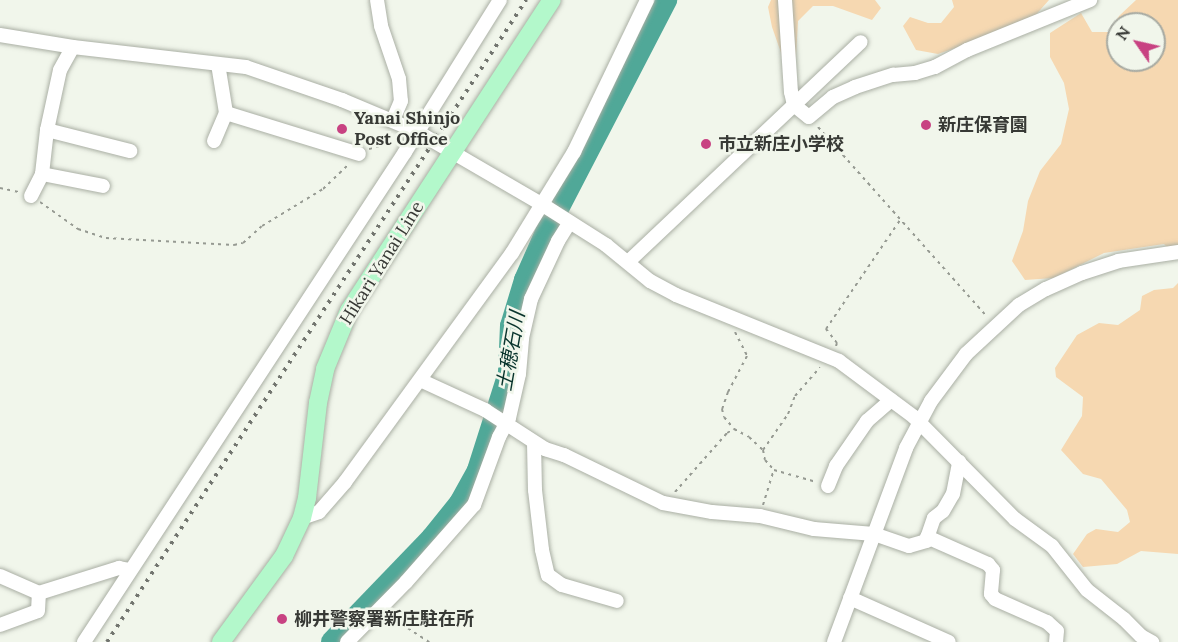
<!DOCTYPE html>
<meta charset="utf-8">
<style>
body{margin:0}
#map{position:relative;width:1178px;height:642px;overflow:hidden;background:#f1f6eb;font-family:Lora,"Noto Sans JP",serif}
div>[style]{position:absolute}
.green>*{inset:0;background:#f6d8b1}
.river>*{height:22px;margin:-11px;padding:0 11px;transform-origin:11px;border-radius:11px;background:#50a898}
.path>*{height:2px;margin-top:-1px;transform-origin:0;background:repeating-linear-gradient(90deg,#969a92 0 3px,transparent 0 7.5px)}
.roads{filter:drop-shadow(0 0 2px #aaafa4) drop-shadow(0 0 2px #aaafa4)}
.minor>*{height:14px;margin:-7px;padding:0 7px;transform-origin:7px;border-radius:7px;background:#fff}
.major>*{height:18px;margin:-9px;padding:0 9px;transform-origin:9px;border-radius:9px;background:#b3f8cb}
.rail>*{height:4px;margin-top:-2px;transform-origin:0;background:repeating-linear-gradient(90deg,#72756f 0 3px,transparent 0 9px)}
.dots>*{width:16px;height:16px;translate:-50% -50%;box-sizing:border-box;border:3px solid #f1f6eb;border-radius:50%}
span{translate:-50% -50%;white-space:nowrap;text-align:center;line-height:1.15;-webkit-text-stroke:5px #f1f6eb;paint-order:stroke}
.poi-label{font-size:18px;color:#373935;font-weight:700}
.left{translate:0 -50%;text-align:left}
.street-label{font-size:18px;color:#373935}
.water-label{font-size:20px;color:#09342d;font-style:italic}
.north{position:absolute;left:1106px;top:12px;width:60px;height:60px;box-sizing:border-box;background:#f1f6eb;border:2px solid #a7aaa2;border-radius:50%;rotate:304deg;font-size:16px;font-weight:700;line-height:24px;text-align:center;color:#373935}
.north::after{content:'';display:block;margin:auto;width:21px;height:27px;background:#c84282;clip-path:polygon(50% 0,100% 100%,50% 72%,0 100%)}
</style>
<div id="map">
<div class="green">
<i style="clip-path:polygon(771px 0,875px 0,881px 8px,872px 20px,833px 6px,813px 6px,798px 21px,796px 57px,786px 67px,772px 27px,768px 7px)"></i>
<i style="clip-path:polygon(952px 0,1049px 0,1033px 18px,993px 35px,938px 54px,916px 50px,903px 26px,910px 17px,928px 23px,941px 23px,954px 7px)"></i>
<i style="clip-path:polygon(evenodd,1136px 0,1178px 0,1178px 258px,1164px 244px,1104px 253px,1054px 278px,1025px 280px,1012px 261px,1023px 231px,1028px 201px,1040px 171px,1061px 144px,1069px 109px,1064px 83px,1050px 57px,1050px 33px,1081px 13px,1092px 32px,1109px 32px,1119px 16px,1136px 0,1118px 24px,1154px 24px,1154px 60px,1118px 60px,1118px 24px)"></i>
<i style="clip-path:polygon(1178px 283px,1178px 554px,1141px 551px,1117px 564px,1083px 567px,1073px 554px,1087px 534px,1096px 529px,1118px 532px,1130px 522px,1127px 510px,1101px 479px,1083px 474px,1061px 450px,1082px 416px,1083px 397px,1056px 377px,1055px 368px,1077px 335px,1099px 323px,1118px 325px,1140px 310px,1142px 296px,1154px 290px,1173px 288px)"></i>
</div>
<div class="river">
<i style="left:332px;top:642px;width:144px;rotate:-46.1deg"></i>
<i style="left:432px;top:538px;width:45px;rotate:-51.3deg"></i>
<i style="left:460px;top:503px;width:38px;rotate:-61deg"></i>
<i style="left:478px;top:470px;width:102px;rotate:-72.3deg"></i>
<i style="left:509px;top:373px;width:47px;rotate:-87.6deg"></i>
<i style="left:511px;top:326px;width:48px;rotate:-73.1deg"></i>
<i style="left:525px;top:280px;width:55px;rotate:-66.3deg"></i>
<i style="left:547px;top:230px;width:259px;rotate:-62.6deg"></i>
</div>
<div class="path">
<i style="left:818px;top:127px;width:254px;rotate:48.3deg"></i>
<i style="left:369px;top:149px;width:28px;rotate:-15deg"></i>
<i style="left:0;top:188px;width:19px;rotate:12deg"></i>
<i style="left:40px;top:202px;width:47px;rotate:35.4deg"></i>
<i style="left:78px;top:229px;width:29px;rotate:18deg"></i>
<i style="left:106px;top:238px;width:128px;rotate:3.1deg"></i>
<i style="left:234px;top:245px;width:9px;rotate:-13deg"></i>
<i style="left:243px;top:243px;width:25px;rotate:-42deg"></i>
<i style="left:262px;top:226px;width:71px;rotate:-31.2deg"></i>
<i style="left:323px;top:189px;width:35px;rotate:-44deg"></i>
<i style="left:735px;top:332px;width:27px;rotate:63deg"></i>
<i style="left:747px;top:356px;width:41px;rotate:117.8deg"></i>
<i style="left:728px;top:392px;width:18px;rotate:109deg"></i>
<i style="left:722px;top:409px;width:8px;rotate:76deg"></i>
<i style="left:724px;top:417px;width:16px;rotate:50deg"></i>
<i style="left:734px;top:429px;width:17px;rotate:28deg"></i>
<i style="left:749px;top:437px;width:19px;rotate:43deg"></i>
<i style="left:763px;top:450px;width:10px;rotate:79deg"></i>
<i style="left:765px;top:460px;width:13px;rotate:48deg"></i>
<i style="left:774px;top:470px;width:44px;rotate:15.9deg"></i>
<i style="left:836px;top:346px;width:3px;rotate:-72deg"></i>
<i style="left:837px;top:343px;width:18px;rotate:-128deg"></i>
<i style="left:826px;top:329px;width:132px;rotate:-55.8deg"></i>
<i style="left:763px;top:450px;width:44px;rotate:-55.2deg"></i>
<i style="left:788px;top:414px;width:19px;rotate:-69deg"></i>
<i style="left:795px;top:396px;width:38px;rotate:-49deg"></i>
<i style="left:675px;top:492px;width:79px;rotate:-48.6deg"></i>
<i style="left:727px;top:433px;width:8px;rotate:-30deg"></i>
<i style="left:763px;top:505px;width:37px;rotate:-73deg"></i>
<i style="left:389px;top:616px;width:48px;rotate:33deg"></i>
</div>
<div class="roads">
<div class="minor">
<i style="left:377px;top:0;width:26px;rotate:81deg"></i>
<i style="left:381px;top:26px;width:56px;rotate:71.2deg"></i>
<i style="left:399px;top:79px;width:22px;rotate:85deg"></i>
<i style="left:401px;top:101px;width:21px;rotate:113deg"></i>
<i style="left:785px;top:0;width:92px;rotate:86.3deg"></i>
<i style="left:791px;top:92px;width:13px;rotate:77deg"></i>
<i style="left:794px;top:105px;width:19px;rotate:39deg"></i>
<i style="left:809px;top:117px;width:31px;rotate:-40deg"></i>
<i style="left:833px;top:97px;width:24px;rotate:-24deg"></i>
<i style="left:855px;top:87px;width:40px;rotate:-18deg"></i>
<i style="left:893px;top:75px;width:22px;rotate:-5deg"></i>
<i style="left:915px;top:73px;width:21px;rotate:-17deg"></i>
<i style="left:935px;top:67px;width:36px;rotate:-28deg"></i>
<i style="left:967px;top:50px;width:133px;rotate:-22.1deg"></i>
<i style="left:0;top:35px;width:74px;rotate:9.3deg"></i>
<i style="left:73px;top:47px;width:174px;rotate:6.6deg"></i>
<i style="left:246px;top:67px;width:102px;rotate:19deg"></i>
<i style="left:342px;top:100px;width:80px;rotate:22.7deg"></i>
<i style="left:416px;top:131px;width:147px;rotate:30.2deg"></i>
<i style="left:543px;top:205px;width:75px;rotate:32.4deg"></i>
<i style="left:606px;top:245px;width:57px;rotate:39.3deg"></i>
<i style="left:650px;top:281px;width:30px;rotate:28deg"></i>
<i style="left:676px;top:295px;width:176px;rotate:22deg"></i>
<i style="left:839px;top:361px;width:94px;rotate:36.7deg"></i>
<i style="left:914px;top:417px;width:144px;rotate:45.3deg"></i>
<i style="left:1015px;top:519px;width:46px;rotate:36.1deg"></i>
<i style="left:1052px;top:546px;width:56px;rotate:51.5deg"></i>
<i style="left:1087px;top:590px;width:47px;rotate:38.1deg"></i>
<i style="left:1124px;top:619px;width:24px;rotate:45deg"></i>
<i style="left:1141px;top:636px;width:13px;rotate:29deg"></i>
<i style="left:218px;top:64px;width:50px;rotate:80.7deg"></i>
<i style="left:226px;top:113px;width:139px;rotate:17.1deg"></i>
<i style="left:47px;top:130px;width:86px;rotate:14.2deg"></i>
<i style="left:214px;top:141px;width:30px;rotate:-67deg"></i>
<i style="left:42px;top:174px;width:62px;rotate:11.1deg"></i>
<i style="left:31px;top:196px;width:25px;rotate:-63deg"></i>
<i style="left:42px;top:174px;width:44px;rotate:-83.5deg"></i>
<i style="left:47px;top:130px;width:61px;rotate:-77.8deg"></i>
<i style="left:60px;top:70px;width:26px;rotate:-61deg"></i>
<i style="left:628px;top:262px;width:320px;rotate:-43.4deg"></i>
<i style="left:420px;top:380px;width:72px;rotate:24.8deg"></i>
<i style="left:485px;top:410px;width:72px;rotate:33deg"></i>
<i style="left:545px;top:449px;width:20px;rotate:18deg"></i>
<i style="left:564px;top:455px;width:110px;rotate:25.9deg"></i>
<i style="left:663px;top:503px;width:50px;rotate:10.4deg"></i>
<i style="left:712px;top:512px;width:48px;rotate:4.8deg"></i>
<i style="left:760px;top:516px;width:56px;rotate:13.5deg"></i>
<i style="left:814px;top:529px;width:60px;rotate:4.8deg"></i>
<i style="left:874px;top:534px;width:37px;rotate:19deg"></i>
<i style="left:909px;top:546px;width:18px;rotate:-16deg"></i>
<i style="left:926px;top:541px;width:24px;rotate:-71deg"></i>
<i style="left:934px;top:518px;width:11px;rotate:-38deg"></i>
<i style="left:943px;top:511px;width:20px;rotate:-60deg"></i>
<i style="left:953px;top:494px;width:33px;rotate:-79deg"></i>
<i style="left:534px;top:443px;width:47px;rotate:88.8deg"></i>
<i style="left:535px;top:490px;width:60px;rotate:83.3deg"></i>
<i style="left:542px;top:550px;width:26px;rotate:77deg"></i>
<i style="left:548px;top:575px;width:17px;rotate:36deg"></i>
<i style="left:562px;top:585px;width:57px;rotate:16.2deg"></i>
<i style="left:828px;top:486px;width:22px;rotate:-68deg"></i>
<i style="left:836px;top:466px;width:55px;rotate:-55.4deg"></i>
<i style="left:867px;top:421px;width:32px;rotate:-41deg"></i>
<i style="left:302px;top:518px;width:18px;rotate:-19deg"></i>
<i style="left:319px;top:512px;width:40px;rotate:-49deg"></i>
<i style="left:345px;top:482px;width:283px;rotate:-53.9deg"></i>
<i style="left:512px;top:253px;width:119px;rotate:-58.5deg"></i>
<i style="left:574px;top:152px;width:169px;rotate:-64.3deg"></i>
<i style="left:927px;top:537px;width:67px;rotate:23.9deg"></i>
<i style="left:988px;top:564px;width:8px;rotate:50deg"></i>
<i style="left:993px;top:570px;width:24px;rotate:95deg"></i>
<i style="left:991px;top:594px;width:6px;rotate:51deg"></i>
<i style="left:995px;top:599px;width:57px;rotate:23.9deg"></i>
<i style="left:1047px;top:622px;width:13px;rotate:42deg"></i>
<i style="left:1057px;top:631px;width:11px;rotate:95deg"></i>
<i style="left:0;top:576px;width:43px;rotate:23.6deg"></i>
<i style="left:39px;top:593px;width:84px;rotate:-17.4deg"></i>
<i style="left:119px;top:568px;width:10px;rotate:11deg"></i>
<i style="left:850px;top:598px;width:108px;rotate:24deg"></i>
<i style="left:0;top:625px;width:40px;rotate:-20.2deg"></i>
<i style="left:38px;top:611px;width:18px;rotate:-87deg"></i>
<i style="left:84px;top:642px;width:586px;rotate:-56.77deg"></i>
<i style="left:405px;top:152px;width:179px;rotate:-58deg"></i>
<i style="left:347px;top:642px;width:84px;rotate:-45.5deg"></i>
<i style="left:406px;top:582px;width:103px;rotate:-48.6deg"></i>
<i style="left:474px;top:505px;width:72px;rotate:-69.8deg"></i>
<i style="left:499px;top:437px;width:21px;rotate:-62deg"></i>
<i style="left:509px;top:418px;width:45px;rotate:-77.2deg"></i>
<i style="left:519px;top:374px;width:36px;rotate:-85deg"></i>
<i style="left:522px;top:338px;width:40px;rotate:-77deg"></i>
<i style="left:531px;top:299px;width:64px;rotate:-65deg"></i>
<i style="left:558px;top:241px;width:22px;rotate:-58deg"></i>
<i style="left:834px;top:642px;width:207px;rotate:-69.6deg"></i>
<i style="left:906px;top:448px;width:53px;rotate:-62deg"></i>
<i style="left:931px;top:401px;width:59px;rotate:-53.3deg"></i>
<i style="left:966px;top:354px;width:72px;rotate:-42.8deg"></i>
<i style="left:1019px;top:305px;width:31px;rotate:-31deg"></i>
<i style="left:1046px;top:289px;width:39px;rotate:-24deg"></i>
<i style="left:1082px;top:273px;width:38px;rotate:-18deg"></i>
<i style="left:1118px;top:261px;width:61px;rotate:-8.5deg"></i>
</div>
<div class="major">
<i style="left:221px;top:642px;width:107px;rotate:-53.8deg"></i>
<i style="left:284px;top:556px;width:42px;rotate:-64.7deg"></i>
<i style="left:302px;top:518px;width:21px;rotate:-76deg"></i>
<i style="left:307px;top:498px;width:96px;rotate:-83.4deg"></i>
<i style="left:318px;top:403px;width:35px;rotate:-78deg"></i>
<i style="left:325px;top:369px;width:63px;rotate:-67.5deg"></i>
<i style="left:349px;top:311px;width:371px;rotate:-56.9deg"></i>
</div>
</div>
<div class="rail">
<i style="left:107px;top:642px;width:767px;rotate:-56.87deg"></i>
</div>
<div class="dots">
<i style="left:926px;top:125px;background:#c84282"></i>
<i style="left:342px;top:129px;background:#c84282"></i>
<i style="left:706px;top:144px;background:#c84282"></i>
<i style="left:282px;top:619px;background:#c84282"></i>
</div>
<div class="poi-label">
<span class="left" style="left:354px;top:129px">Yanai Shinjo<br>Post Office</span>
<span class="left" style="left:938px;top:125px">新庄保育園</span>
<span class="left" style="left:718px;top:144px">市立新庄小学校</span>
<span class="left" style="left:294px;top:619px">柳井警察署新庄駐在所</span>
</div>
<div class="street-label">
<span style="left:382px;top:263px;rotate:-58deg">Hikari Yanai Line</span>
</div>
<div class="water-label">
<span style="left:510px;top:351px;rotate:-80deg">土穂石川</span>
</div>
<div class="north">N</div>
</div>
